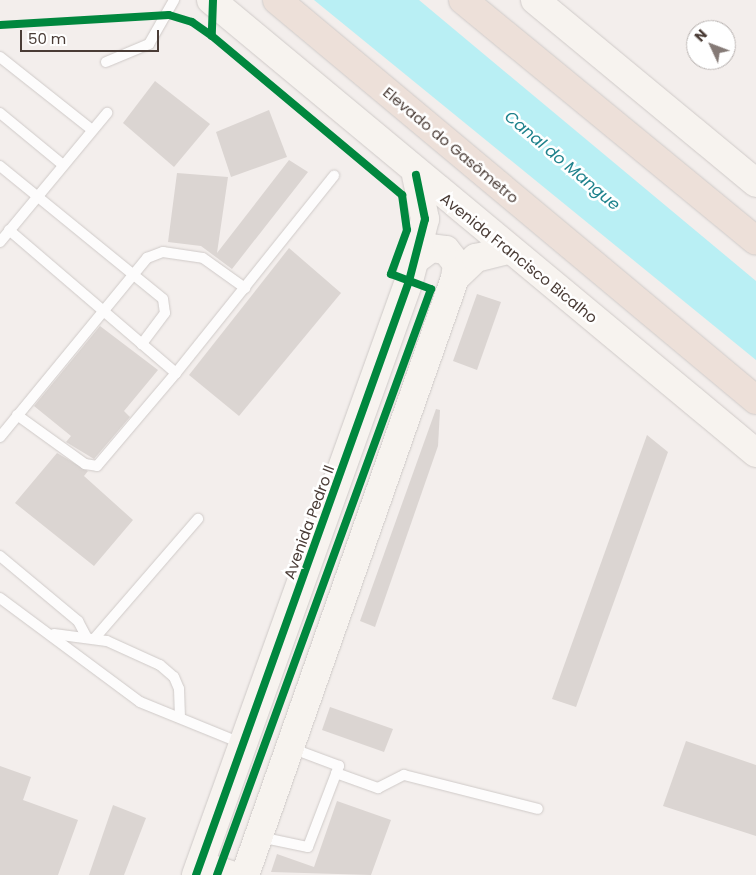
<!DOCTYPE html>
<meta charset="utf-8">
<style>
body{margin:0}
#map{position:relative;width:756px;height:875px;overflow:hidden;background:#f3eeec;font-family:Poppins,sans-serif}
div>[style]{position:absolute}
.water>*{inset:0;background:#b9eff4}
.building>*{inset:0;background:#dbd5d2}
.roads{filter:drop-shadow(0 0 1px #cfcac8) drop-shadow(0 0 1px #cfcac8)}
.lane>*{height:10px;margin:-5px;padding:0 5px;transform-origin:5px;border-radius:5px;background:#fdfcfc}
.secondary>*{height:28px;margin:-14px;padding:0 14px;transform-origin:14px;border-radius:14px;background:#f7f3ef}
.highway>*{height:28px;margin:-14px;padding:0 14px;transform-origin:14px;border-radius:14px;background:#ede0d9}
.cycleway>*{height:8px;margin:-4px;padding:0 4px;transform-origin:4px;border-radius:4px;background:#00873e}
span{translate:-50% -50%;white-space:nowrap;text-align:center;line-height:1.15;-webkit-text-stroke:5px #fff;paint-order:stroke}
.street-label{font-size:15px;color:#4a3c36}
.water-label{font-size:16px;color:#1f828c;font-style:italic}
.north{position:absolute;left:686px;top:20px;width:50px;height:50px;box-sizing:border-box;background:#fff;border:1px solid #b7b1af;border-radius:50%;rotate:313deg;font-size:14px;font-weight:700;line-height:20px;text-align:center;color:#4a3c36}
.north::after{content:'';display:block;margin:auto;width:18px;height:22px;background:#857a76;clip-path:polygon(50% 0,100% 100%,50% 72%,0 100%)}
.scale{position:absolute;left:20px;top:30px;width:139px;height:22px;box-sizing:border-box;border:2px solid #4a3c36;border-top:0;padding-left:6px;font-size:15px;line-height:18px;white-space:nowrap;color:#4a3c36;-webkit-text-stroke:4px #fff;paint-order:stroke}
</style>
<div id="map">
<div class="water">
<i style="clip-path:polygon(314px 0,419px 0,756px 281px,756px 360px)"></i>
</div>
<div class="building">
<i style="clip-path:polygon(155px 81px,210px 124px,174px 167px,123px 123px)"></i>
<i style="clip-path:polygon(269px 110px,287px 157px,231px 177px,216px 132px)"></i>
<i style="clip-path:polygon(289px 160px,308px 172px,232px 269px,201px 246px,168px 242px,177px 173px,228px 177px,217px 253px)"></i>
<i style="clip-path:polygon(289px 248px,341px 293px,239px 416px,189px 375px)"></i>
<i style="clip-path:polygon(477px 294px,501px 302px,477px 370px,453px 361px)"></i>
<i style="clip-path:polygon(100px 326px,158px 370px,124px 411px,130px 417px,94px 459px,66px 442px,71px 436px,34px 406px)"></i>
<i style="clip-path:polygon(436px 409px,440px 410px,438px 446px,375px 627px,360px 621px)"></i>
<i style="clip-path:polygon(647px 435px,668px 452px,576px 707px,552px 699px)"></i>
<i style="clip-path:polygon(57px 453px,88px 471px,84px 476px,133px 520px,94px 566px,15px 503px)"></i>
<i style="clip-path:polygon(330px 707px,393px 729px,384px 752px,322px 730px)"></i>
<i style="clip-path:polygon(686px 741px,756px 765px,756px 836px,663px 806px)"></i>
<i style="clip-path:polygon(0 766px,31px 777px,23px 800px,78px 820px,58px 875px,0 875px)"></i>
<i style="clip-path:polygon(337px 801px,391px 820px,371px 875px,271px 872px,277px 854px,314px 867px)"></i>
<i style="clip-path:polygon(113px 805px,146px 818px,124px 875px,89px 875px)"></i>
</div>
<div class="roads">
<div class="lane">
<i style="left:0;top:57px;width:117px;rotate:38.4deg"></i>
<i style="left:106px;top:62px;width:47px;rotate:-22.7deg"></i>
<i style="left:149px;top:44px;width:51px;rotate:-60.4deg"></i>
<i style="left:0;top:113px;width:82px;rotate:39.5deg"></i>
<i style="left:0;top:166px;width:210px;rotate:39.2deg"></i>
<i style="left:163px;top:299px;width:14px;rotate:82deg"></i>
<i style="left:165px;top:313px;width:39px;rotate:127deg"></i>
<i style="left:9px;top:230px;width:220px;rotate:40.6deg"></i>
<i style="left:176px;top:373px;width:253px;rotate:-51.3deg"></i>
<i style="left:0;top:242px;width:168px;rotate:-50.3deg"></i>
<i style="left:17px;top:415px;width:84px;rotate:35.8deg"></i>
<i style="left:85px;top:464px;width:12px;rotate:9deg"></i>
<i style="left:97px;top:466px;width:122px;rotate:-49.7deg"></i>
<i style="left:0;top:437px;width:232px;rotate:-50.6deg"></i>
<i style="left:147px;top:258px;width:17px;rotate:-21deg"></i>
<i style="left:163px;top:252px;width:40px;rotate:8.5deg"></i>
<i style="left:203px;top:258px;width:52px;rotate:35.5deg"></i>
<i style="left:0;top:556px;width:102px;rotate:39.8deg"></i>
<i style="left:78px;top:621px;width:19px;rotate:62deg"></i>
<i style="left:0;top:598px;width:174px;rotate:36.6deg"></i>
<i style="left:140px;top:702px;width:109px;rotate:22.1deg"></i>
<i style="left:54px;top:634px;width:53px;rotate:7.5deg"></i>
<i style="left:107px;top:641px;width:58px;rotate:24.4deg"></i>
<i style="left:160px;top:665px;width:18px;rotate:41deg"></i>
<i style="left:174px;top:677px;width:13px;rotate:67deg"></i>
<i style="left:179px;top:689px;width:28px;rotate:88deg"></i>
<i style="left:94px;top:639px;width:159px;rotate:-49.1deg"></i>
<i style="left:336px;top:773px;width:45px;rotate:19.7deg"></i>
<i style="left:378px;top:788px;width:29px;rotate:-27deg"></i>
<i style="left:404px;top:775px;width:138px;rotate:14.2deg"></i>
<i style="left:260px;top:837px;width:49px;rotate:11.8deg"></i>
<i style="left:308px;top:847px;width:87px;rotate:-69.1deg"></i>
<i style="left:339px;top:766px;width:51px;rotate:-159.4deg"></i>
</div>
<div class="secondary">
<i style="left:211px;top:0;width:709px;rotate:39.73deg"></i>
<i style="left:535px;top:0;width:287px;rotate:39.6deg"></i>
<i style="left:415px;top:260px;width:20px;rotate:-37deg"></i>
<i style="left:431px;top:248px;width:15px;rotate:8deg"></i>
<i style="left:446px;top:250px;width:18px;rotate:52deg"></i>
<i style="left:457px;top:264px;width:14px;rotate:98deg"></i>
<i style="left:200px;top:865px;width:32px;rotate:18deg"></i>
<i style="left:196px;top:875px;width:631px;rotate:-70.27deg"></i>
<i style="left:409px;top:281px;width:64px;rotate:-75.5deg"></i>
<i style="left:425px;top:219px;width:45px;rotate:-101.6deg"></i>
<i style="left:245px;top:875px;width:633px;rotate:-70.62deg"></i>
<i style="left:455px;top:278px;width:29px;rotate:-44deg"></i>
<i style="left:476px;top:258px;width:34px;rotate:-14deg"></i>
</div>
<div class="highway">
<i style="left:277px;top:0;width:624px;rotate:39.86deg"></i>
<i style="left:463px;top:0;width:379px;rotate:39.4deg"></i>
</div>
</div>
<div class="cycleway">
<i style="left:213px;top:0;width:36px;rotate:92deg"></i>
<i style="left:212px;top:36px;width:248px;rotate:39.9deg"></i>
<i style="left:402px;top:195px;width:35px;rotate:82deg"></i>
<i style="left:407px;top:230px;width:47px;rotate:110deg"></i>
<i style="left:391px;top:274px;width:43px;rotate:20.6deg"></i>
<i style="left:431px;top:289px;width:624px;rotate:110.06deg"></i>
<i style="left:0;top:25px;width:169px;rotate:-3.4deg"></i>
<i style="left:169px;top:15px;width:24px;rotate:17deg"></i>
<i style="left:192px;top:22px;width:24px;rotate:35deg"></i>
<i style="left:196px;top:875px;width:631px;rotate:-70.27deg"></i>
<i style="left:409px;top:281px;width:64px;rotate:-75.5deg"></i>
<i style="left:425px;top:219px;width:45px;rotate:-101.6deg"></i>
</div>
<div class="street-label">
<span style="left:451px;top:145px;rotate:40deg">Elevado do Gasômetro</span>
<span style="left:519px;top:258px;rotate:39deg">Avenida Francisco Bicalho</span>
<span style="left:309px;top:522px;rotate:-70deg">Avenida Pedro II</span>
</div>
<div class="water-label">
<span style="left:562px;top:161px;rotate:40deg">Canal do Mangue</span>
</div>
<div class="north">N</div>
<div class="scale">50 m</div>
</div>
